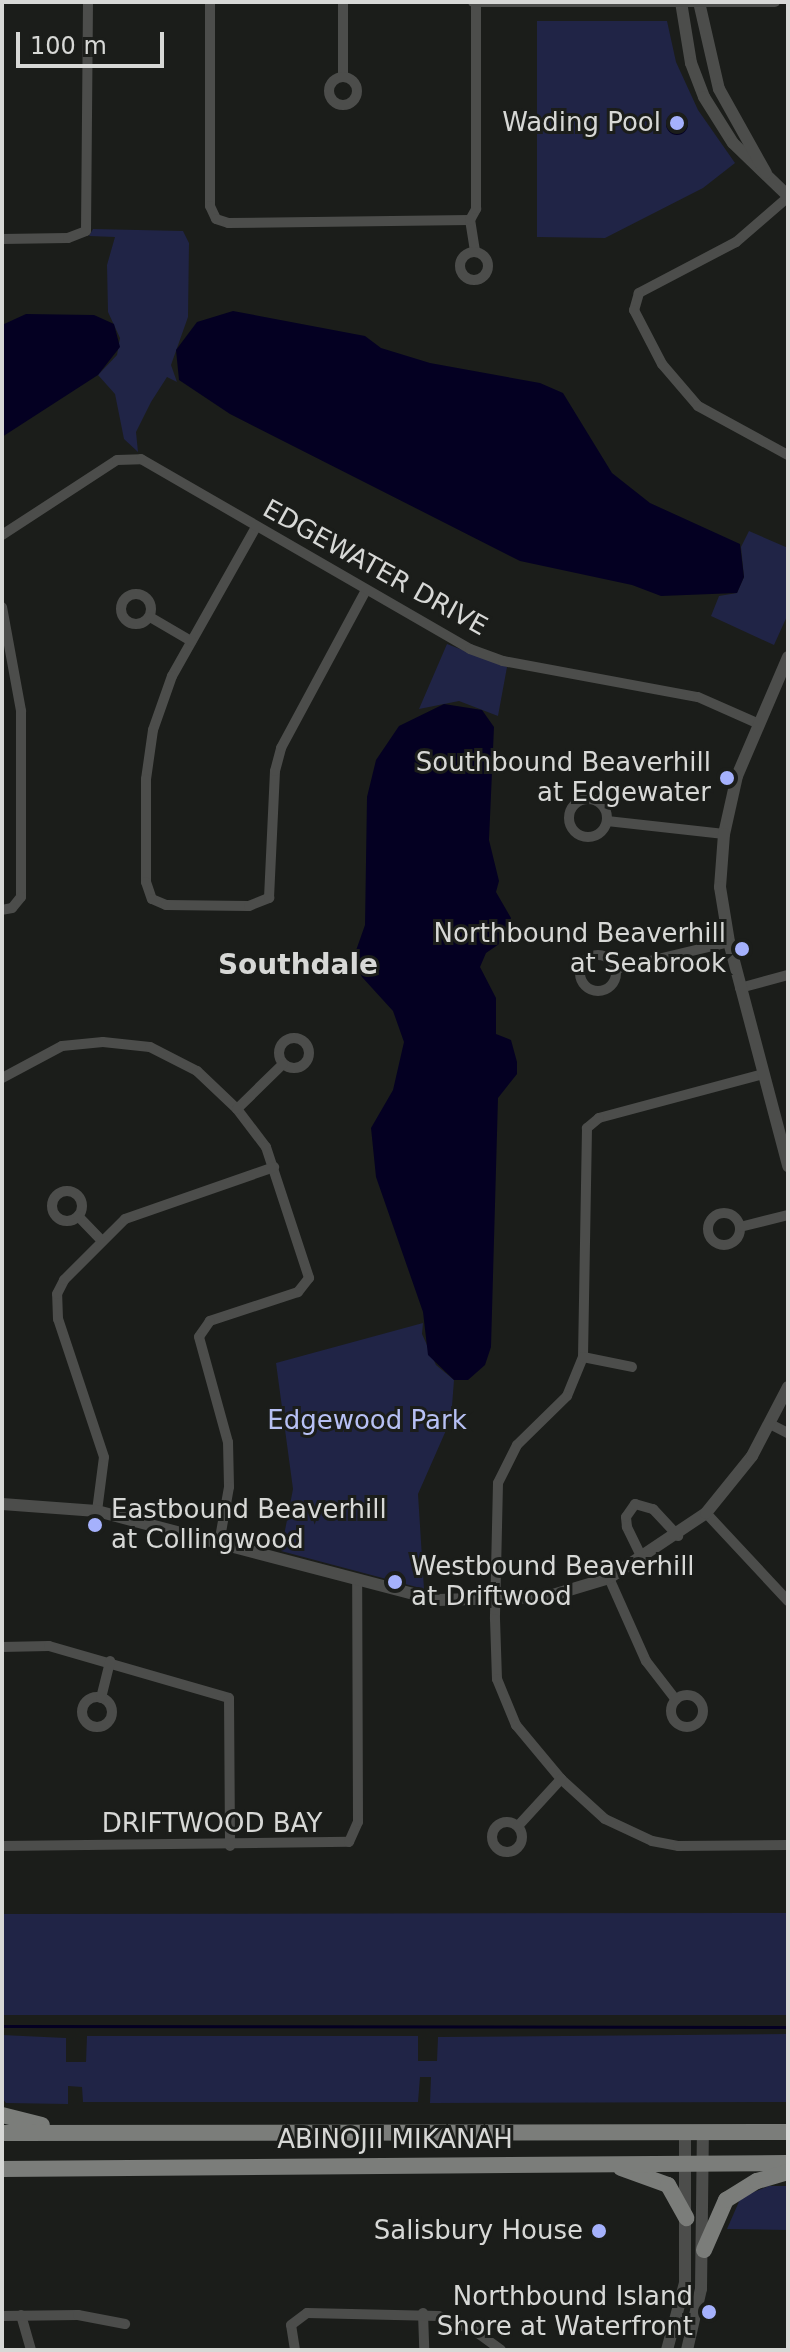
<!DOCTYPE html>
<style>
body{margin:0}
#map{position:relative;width:790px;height:2352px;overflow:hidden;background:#1b1d1a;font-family:"DejaVu Sans",sans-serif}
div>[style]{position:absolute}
.green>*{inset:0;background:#202446}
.water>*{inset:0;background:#040022}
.round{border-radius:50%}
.stream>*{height:3px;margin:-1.5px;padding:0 1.5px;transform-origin:1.5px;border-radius:1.5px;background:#040022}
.minor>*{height:10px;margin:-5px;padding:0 5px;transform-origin:5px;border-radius:5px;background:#4c4d4b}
.minor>.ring{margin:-5px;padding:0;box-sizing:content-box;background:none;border:10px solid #4c4d4b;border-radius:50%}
.tertiary>*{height:12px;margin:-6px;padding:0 6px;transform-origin:6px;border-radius:6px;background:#4c4d4b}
.primary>*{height:16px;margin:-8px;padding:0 8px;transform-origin:8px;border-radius:8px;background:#7b7d7a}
.dots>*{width:22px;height:22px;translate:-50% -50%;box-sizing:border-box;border:4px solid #1b1d1a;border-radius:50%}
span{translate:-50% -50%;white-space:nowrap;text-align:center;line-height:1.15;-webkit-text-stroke:6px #1b1d1a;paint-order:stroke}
.poi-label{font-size:26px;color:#d7d8d6}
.right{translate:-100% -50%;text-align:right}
.left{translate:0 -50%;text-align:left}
.street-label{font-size:26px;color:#d7d8d6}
.park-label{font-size:26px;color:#b7c0f4}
.neighbourhood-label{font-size:28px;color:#d7d8d6;font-weight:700}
.frame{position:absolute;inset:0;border:4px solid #d7d8d6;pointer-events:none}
.scale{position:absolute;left:16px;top:32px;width:148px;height:36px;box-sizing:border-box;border:4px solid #d7d8d6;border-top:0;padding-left:10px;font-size:24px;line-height:28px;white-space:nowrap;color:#d7d8d6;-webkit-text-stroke:6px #1b1d1a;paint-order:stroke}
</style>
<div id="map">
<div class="green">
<i style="clip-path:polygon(537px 21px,667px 21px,676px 62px,698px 110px,735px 163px,703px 188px,605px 238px,537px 237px)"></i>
<i style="clip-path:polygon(93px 229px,183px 231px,189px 243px,188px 317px,171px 365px,177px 382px,167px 377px,151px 402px,136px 432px,138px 452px,124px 439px,115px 394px,98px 375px,117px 355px,120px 338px,108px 312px,107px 265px,115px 237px,89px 236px)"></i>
<i style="clip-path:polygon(749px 531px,788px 548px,788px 614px,774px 645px,711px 616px,719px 596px,737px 593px,744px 577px,741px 547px)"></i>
<i style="clip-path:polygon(447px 644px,507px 667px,498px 716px,459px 701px,419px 709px)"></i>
<i style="clip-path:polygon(423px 1323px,422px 1334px,436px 1365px,454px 1380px,451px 1419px,418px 1494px,424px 1589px,281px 1551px,293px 1489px,276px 1363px)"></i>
<i style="clip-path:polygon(788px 1913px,788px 2015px,2px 2015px,2px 1914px)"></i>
<i style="clip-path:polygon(788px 2034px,788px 2102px,430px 2103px,431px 2077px,420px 2077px,418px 2102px,83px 2102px,82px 2087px,68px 2086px,68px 2104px,6px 2103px,2px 2098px,2px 2035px,66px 2038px,66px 2062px,86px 2062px,87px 2036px,418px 2036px,418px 2061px,437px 2061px,438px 2037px)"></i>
<i style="clip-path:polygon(769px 2186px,788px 2186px,788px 2230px,727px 2229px,741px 2197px)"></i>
</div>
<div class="water">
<i class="round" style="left:666px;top:113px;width:22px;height:22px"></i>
<i style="clip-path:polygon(233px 311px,365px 336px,381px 348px,430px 363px,540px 383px,563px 393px,612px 473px,650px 503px,740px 544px,744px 577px,737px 593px,661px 596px,632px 585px,520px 561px,230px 414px,179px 380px,176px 350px,197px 322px)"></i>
<i style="clip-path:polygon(26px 314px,94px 315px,114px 324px,120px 347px,98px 375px,2px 437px,2px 325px)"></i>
<i style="clip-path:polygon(444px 704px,482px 710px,494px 727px,489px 840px,499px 881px,496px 892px,511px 918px,505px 940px,486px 953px,480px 967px,496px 998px,496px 1034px,511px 1040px,517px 1062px,517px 1074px,498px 1098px,491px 1347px,485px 1365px,468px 1380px,454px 1380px,428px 1355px,423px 1312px,376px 1177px,371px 1128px,393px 1090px,404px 1042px,393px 1011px,362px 977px,353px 959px,365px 925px,367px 797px,376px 760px,399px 726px)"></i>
</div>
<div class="stream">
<i style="left:2px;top:2026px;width:786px;rotate:0.07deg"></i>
</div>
<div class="minor">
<i style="left:210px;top:2px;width:204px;rotate:90deg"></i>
<i style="left:210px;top:206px;width:14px;rotate:65deg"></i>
<i style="left:216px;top:219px;width:13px;rotate:18deg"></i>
<i style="left:228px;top:223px;width:242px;rotate:-0.7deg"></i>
<i style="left:343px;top:2px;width:74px;rotate:90deg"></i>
<i style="left:473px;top:2px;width:302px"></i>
<i class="ring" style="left:329px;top:77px;width:18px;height:18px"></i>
<i style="left:788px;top:197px;width:69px;rotate:139.1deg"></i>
<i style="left:736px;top:242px;width:110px;rotate:152.3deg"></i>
<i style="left:639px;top:293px;width:18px;rotate:106deg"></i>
<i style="left:634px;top:310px;width:61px;rotate:62.6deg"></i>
<i style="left:662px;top:364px;width:55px;rotate:49.4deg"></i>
<i style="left:698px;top:406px;width:102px;rotate:28.6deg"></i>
<i style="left:2px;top:239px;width:66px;rotate:-0.9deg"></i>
<i style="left:68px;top:238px;width:19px;rotate:-21deg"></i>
<i style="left:86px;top:231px;width:229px;rotate:-89.5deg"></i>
<i style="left:475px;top:251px;width:31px;rotate:-99deg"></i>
<i style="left:470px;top:220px;width:13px;rotate:-61deg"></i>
<i style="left:476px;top:209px;width:207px;rotate:-90deg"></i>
<i class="ring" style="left:460px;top:252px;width:18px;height:18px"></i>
<i style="left:256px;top:527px;width:171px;rotate:119.4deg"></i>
<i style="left:172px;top:676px;width:57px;rotate:109.4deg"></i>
<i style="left:153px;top:730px;width:49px;rotate:98.1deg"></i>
<i style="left:146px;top:779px;width:103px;rotate:90deg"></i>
<i style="left:146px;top:882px;width:18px;rotate:71deg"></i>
<i style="left:152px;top:899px;width:15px;rotate:23deg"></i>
<i style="left:166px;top:905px;width:83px;rotate:0.7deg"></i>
<i style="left:249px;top:906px;width:22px;rotate:-22deg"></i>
<i style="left:269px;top:898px;width:127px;rotate:-87.3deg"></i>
<i style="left:275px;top:771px;width:24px;rotate:-75deg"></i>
<i style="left:281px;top:748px;width:179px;rotate:-61.7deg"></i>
<i style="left:2px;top:535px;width:137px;rotate:-33.1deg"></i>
<i style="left:117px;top:460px;width:24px;rotate:-2deg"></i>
<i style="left:141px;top:459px;width:380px;rotate:30deg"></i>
<i style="left:470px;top:649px;width:35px;rotate:20deg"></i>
<i style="left:503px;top:661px;width:198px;rotate:10.5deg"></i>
<i style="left:698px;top:697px;width:64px;rotate:23.8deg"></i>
<i class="ring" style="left:121px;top:594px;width:20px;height:20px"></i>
<i style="left:2px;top:607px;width:106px;rotate:79.6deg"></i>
<i style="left:21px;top:711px;width:186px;rotate:90deg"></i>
<i style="left:21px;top:897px;width:14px;rotate:129deg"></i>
<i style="left:12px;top:908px;width:10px;rotate:169deg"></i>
<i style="left:150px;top:617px;width:48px;rotate:30.3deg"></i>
<i class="ring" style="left:569px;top:799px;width:28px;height:28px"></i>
<i style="left:607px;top:821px;width:118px;rotate:6.3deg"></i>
<i class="ring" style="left:580px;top:955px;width:26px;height:26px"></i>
<i style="left:616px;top:969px;width:116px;rotate:-13.4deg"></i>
<i style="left:740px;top:988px;width:50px;rotate:-15.2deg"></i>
<i class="ring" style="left:279px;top:1038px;width:20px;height:20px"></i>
<i style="left:763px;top:1074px;width:170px;rotate:165deg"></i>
<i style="left:599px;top:1118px;width:16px;rotate:140deg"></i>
<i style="left:587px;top:1128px;width:229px;rotate:91deg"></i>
<i style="left:583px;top:1357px;width:42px;rotate:112.3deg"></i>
<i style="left:567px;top:1396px;width:70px;rotate:135.6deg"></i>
<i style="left:517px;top:1445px;width:42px;rotate:116.6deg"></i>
<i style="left:498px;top:1483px;width:136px;rotate:91.3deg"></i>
<i style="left:495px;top:1619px;width:60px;rotate:88.1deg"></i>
<i style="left:497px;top:1679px;width:50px;rotate:67.6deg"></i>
<i style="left:516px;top:1725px;width:70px;rotate:50.2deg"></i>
<i style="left:561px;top:1779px;width:59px;rotate:42.3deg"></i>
<i style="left:605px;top:1819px;width:52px;rotate:25.1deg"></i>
<i style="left:652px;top:1841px;width:26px;rotate:11deg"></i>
<i style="left:678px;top:1846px;width:110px;rotate:-0.5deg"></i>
<i style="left:2px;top:1078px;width:68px;rotate:-28.1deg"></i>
<i style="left:62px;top:1046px;width:41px;rotate:-5.6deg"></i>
<i style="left:103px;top:1042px;width:47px;rotate:6.1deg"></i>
<i style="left:150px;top:1047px;width:53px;rotate:27.1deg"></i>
<i style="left:197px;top:1071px;width:55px;rotate:43.5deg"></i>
<i style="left:237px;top:1109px;width:48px;rotate:52.7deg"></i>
<i style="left:266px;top:1147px;width:138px;rotate:71.8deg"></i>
<i style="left:309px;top:1278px;width:18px;rotate:128deg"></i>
<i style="left:298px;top:1292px;width:93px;rotate:161.8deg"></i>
<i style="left:210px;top:1321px;width:19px;rotate:125deg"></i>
<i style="left:199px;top:1337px;width:109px;rotate:74.6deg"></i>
<i style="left:228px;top:1442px;width:45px;rotate:88.7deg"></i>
<i style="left:229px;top:1487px;width:58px;rotate:100deg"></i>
<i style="left:237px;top:1109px;width:64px;rotate:-44.4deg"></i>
<i class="ring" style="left:52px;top:1191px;width:20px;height:20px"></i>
<i class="ring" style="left:708px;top:1213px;width:22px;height:22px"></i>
<i style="left:78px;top:1216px;width:35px;rotate:46deg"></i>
<i style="left:740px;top:1227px;width:49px;rotate:-14deg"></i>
<i style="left:583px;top:1357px;width:50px;rotate:11.5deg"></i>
<i style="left:772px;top:1425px;width:18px;rotate:27deg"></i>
<i style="left:97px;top:1511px;width:54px;rotate:-82.6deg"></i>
<i style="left:104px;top:1457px;width:145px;rotate:-108.4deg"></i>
<i style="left:58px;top:1319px;width:25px;rotate:-92deg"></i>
<i style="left:57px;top:1294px;width:16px;rotate:-63deg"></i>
<i style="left:64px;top:1280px;width:86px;rotate:-45deg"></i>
<i style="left:125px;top:1219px;width:158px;rotate:-19.2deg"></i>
<i style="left:706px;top:1513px;width:120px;rotate:47deg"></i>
<i style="left:643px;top:1560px;width:37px;rotate:-116deg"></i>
<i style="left:627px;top:1527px;width:10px;rotate:-96deg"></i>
<i style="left:626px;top:1517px;width:16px;rotate:-55deg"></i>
<i style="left:635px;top:1504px;width:19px;rotate:16deg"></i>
<i style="left:653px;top:1509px;width:37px;rotate:47deg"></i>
<i style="left:609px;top:1578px;width:91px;rotate:66deg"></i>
<i style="left:646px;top:1661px;width:49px;rotate:52.4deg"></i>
<i style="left:2px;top:1647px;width:47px;rotate:-1.2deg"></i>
<i style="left:49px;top:1646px;width:187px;rotate:16.1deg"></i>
<i style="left:229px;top:1698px;width:148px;rotate:89.6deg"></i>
<i class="ring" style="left:671px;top:1695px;width:22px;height:22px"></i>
<i class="ring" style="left:82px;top:1697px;width:20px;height:20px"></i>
<i style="left:101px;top:1698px;width:38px;rotate:-76deg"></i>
<i class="ring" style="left:492px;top:1822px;width:20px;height:20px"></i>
<i style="left:518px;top:1826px;width:64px;rotate:-47.5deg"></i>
<i style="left:2px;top:1846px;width:347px;rotate:-0.7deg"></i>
<i style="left:349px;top:1842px;width:22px;rotate:-66deg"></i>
<i style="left:358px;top:1822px;width:242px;rotate:-90.2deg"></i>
<i style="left:423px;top:2313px;width:37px;rotate:88deg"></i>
<i style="left:21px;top:2315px;width:36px;rotate:74deg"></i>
<i style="left:2px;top:2316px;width:76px;rotate:-0.8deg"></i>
<i style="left:78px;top:2315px;width:48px;rotate:10.8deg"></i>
<i style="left:295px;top:2350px;width:25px;rotate:-99deg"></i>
<i style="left:291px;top:2325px;width:20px;rotate:-37deg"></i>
<i style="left:307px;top:2313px;width:132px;rotate:1.3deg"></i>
<i style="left:439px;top:2316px;width:39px;rotate:23deg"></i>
<i style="left:475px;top:2331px;width:32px;rotate:36deg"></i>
</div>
<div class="tertiary">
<i style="left:681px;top:2px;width:62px;rotate:80.7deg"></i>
<i style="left:691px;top:63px;width:36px;rotate:69deg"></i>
<i style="left:704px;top:97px;width:54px;rotate:57.8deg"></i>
<i style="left:733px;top:143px;width:76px;rotate:43.9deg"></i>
<i style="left:699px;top:2px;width:89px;rotate:77.1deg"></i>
<i style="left:719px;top:89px;width:96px;rotate:60.8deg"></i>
<i style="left:788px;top:657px;width:129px;rotate:113.2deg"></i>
<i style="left:737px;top:776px;width:59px;rotate:102.6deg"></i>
<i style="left:724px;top:834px;width:53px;rotate:94.3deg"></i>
<i style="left:720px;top:887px;width:56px;rotate:80.7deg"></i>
<i style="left:729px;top:942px;width:232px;rotate:75.2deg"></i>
<i style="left:2px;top:1504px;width:95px;rotate:4.2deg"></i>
<i style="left:97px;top:1511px;width:351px;rotate:14.7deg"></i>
<i style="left:437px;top:1600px;width:109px;rotate:-1.6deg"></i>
<i style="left:546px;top:1597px;width:66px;rotate:-16.8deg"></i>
<i style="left:609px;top:1578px;width:117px;rotate:-33.8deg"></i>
<i style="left:706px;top:1513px;width:73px;rotate:-51.1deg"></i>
<i style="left:752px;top:1456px;width:78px;rotate:-62.4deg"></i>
<i style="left:667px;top:2350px;width:69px;rotate:-75deg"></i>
<i style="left:685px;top:2283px;width:150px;rotate:-90deg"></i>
<i style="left:687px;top:2350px;width:63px;rotate:-77.1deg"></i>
<i style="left:701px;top:2289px;width:156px;rotate:-89.3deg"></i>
</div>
<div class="primary">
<i style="left:2px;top:2115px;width:41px;rotate:14deg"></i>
<i style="left:2px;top:2133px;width:786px;rotate:-0.07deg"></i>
<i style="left:621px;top:2168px;width:50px;rotate:19.9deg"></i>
<i style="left:668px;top:2185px;width:38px;rotate:61deg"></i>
<i style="left:2px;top:2169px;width:786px;rotate:-0.44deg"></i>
<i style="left:704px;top:2250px;width:55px;rotate:-66.3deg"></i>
<i style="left:726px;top:2200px;width:36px;rotate:-32deg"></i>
<i style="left:757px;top:2181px;width:32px;rotate:-16deg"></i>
</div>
<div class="dots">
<i style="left:677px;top:123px;background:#a5b1fc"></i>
<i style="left:727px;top:778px;background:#a5b1fc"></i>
<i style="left:742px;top:949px;background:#a5b1fc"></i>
<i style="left:95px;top:1525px;background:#a5b1fc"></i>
<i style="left:395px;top:1582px;background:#a5b1fc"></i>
<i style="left:599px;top:2231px;background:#a5b1fc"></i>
<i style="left:709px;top:2312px;background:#a5b1fc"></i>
</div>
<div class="poi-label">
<span class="right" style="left:661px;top:123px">Wading Pool</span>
<span class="right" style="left:711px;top:778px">Southbound Beaverhill<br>at Edgewater</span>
<span class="right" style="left:726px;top:949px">Northbound Beaverhill<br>at Seabrook</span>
<span class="left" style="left:111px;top:1525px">Eastbound Beaverhill<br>at Collingwood</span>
<span class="left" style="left:411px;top:1582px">Westbound Beaverhill<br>at Driftwood</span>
<span class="right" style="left:583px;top:2231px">Salisbury House</span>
<span class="right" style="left:693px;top:2312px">Northbound Island<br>Shore at Waterfront</span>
</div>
<div class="street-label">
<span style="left:375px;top:568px;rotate:29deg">EDGEWATER DRIVE</span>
<span style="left:212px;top:1824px">DRIFTWOOD BAY</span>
<span style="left:395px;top:2140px">ABINOJII MIKANAH</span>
</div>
<div class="park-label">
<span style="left:367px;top:1421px">Edgewood Park</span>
</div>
<div class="neighbourhood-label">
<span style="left:298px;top:965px">Southdale</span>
</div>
<div class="frame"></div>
<div class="scale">100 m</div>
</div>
